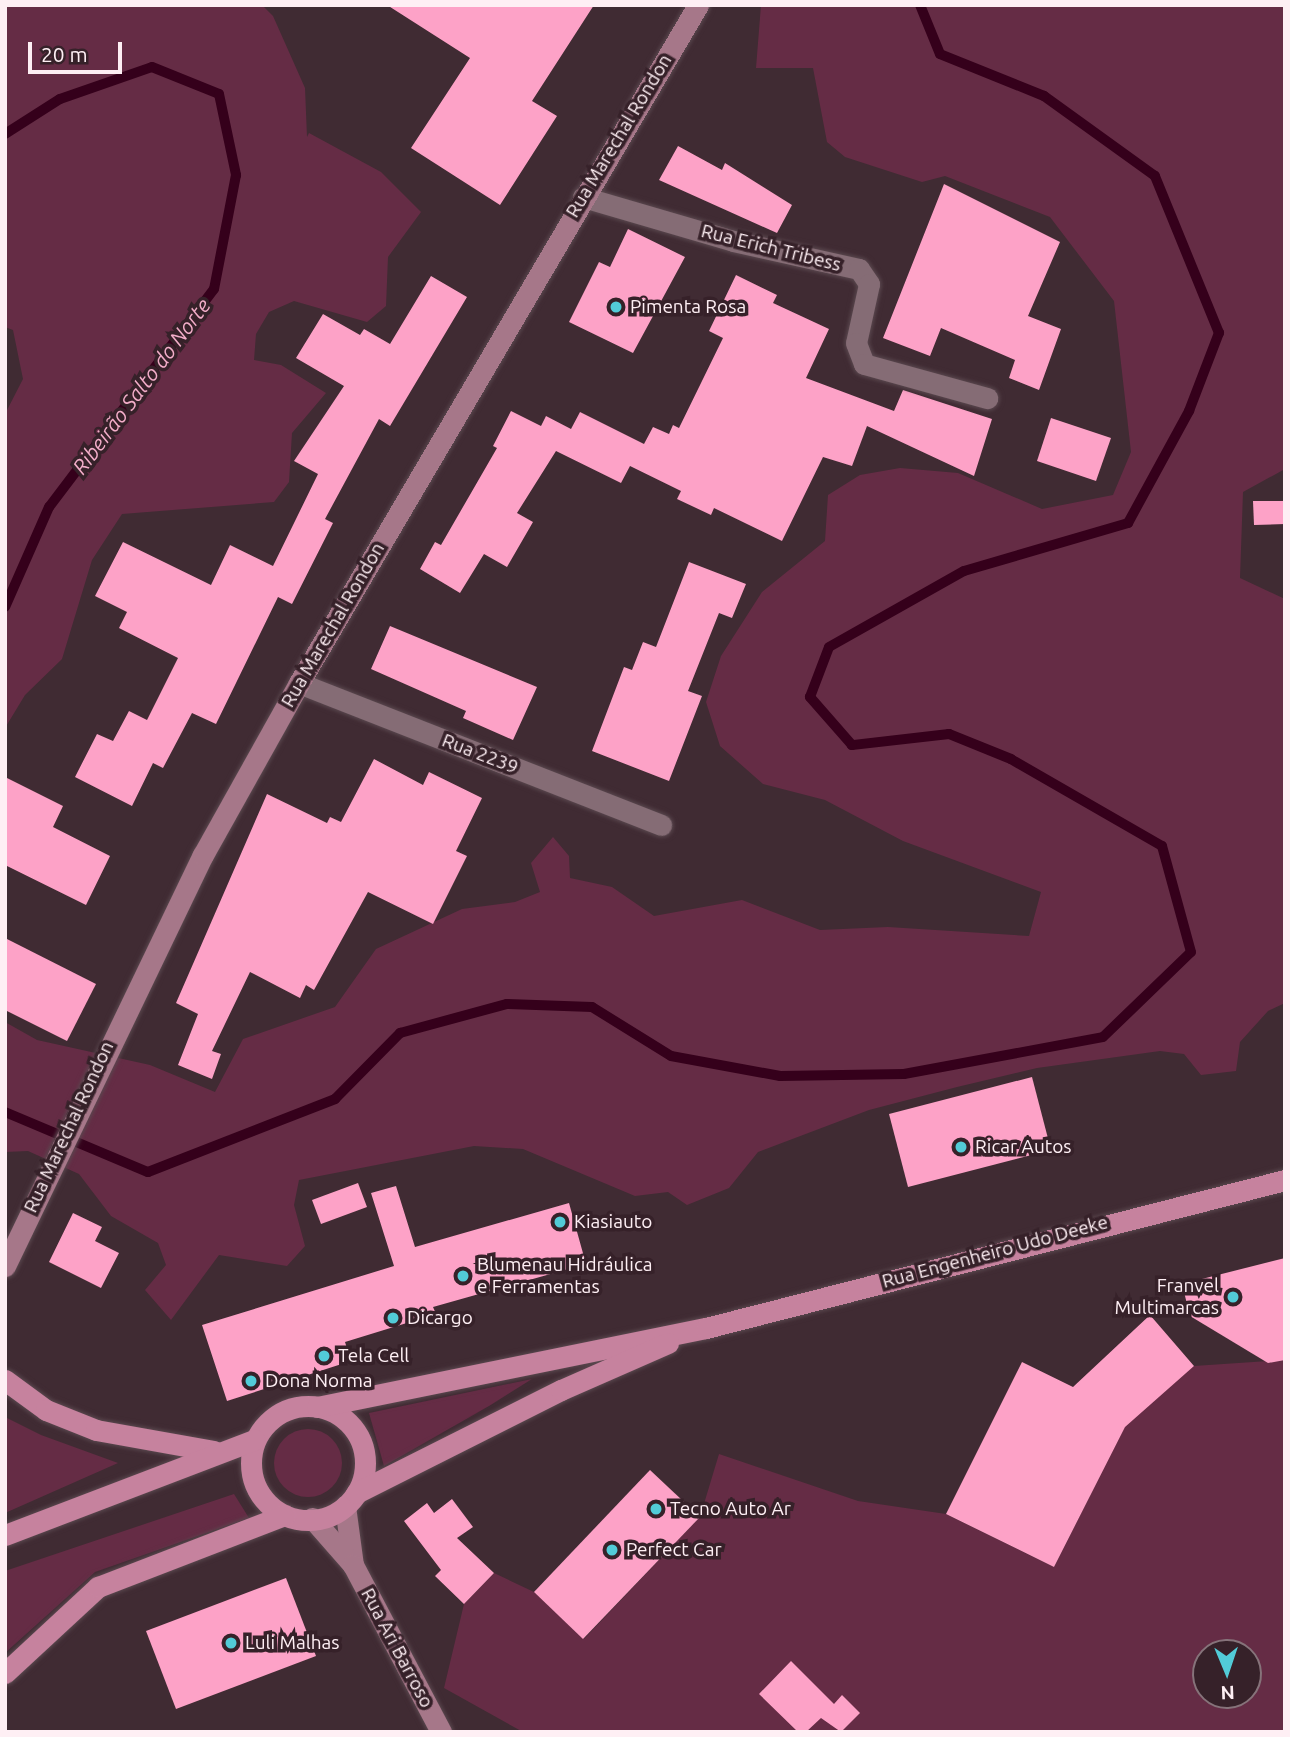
<!DOCTYPE html>
<meta charset="utf-8">
<style>
body{margin:0}
#map{position:relative;width:1290px;height:1737px;overflow:hidden;background:#402b33;font-family:Ubuntu,sans-serif}
div>[style]{position:absolute}
.green>*{inset:0;background:#652c45}
.round{border-radius:50%}
.stream>*{height:10px;margin:-5px;padding:0 5px;transform-origin:5px;border-radius:5px;background:#35001b}
.building>*{inset:0;background:#fda2c7}
.roads{filter:drop-shadow(0 0 2px #5a484f) drop-shadow(0 0 2px #5a484f)}
.street>*{height:21px;margin:-10.5px;padding:0 10.5px;transform-origin:10.5px;border-radius:10.5px;background:#856c75}
.secondary>*{height:21px;margin:-10.5px;padding:0 10.5px;transform-origin:10.5px;border-radius:10.5px;background:#a67789}
.primary>*{height:21px;margin:-10.5px;padding:0 10.5px;transform-origin:10.5px;border-radius:10.5px;background:#c6829e}
.primary>.ring{margin:-10.5px;padding:0;box-sizing:content-box;background:none;border:21px solid #c6829e;border-radius:50%}
.dots>*{width:19px;height:19px;translate:-50% -50%;box-sizing:border-box;border:4px solid #362129;border-radius:50%}
span{translate:-50% -50%;white-space:nowrap;text-align:center;line-height:1.15;-webkit-text-stroke:7px #362129;paint-order:stroke}
.street-label{font-size:19px;color:#feeff4}
.poi-label{font-size:19px;color:#feeff4}
.left{translate:0 -50%;text-align:left}
.right{translate:-100% -50%;text-align:right}
.water-label{font-size:21px;color:#f3adc9;font-style:italic}
.frame{position:absolute;inset:0;border:7px solid #feeff4;pointer-events:none}
.north{position:absolute;left:1192px;top:1639px;width:70px;height:70px;box-sizing:border-box;background:#362129;border:2px solid #86737a;border-radius:50%;rotate:178deg;font-size:19px;font-weight:700;line-height:28px;text-align:center;color:#feeff4}
.north::after{content:'';display:block;margin:auto;width:24px;height:32px;background:#52cbd7;clip-path:polygon(50% 0,100% 100%,50% 72%,0 100%)}
.scale{position:absolute;left:28px;top:42px;width:94px;height:32px;box-sizing:border-box;border:4px solid #feeff4;border-top:0;padding-left:9px;font-size:21px;line-height:24px;white-space:nowrap;color:#feeff4;-webkit-text-stroke:5px #362129;paint-order:stroke}
</style>
<div id="map">
<div class="green">
<i style="clip-path:polygon(5px 5px,262px 5px,273px 16px,305px 88px,307px 137px,309px 133px,381px 172px,421px 212px,388px 257px,386px 306px,367px 322px,294px 301px,269px 312px,256px 334px,254px 360px,281px 365px,326px 393px,292px 433px,289px 482px,274px 502px,122px 514px,92px 560px,62px 659px,25px 695px,5px 728px,5px 414px,23px 379px,13px 330px,5px 327px)"></i>
<i style="clip-path:polygon(761px 5px,1285px 5px,1285px 469px,1243px 492px,1240px 578px,1285px 599px,1285px 1003px,1268px 1011px,1240px 1042px,1236px 1071px,1201px 1075px,1184px 1054px,1160px 1051px,1037px 1068px,957px 1087px,869px 1110px,758px 1152px,729px 1188px,687px 1205px,668px 1192px,635px 1196px,523px 1149px,474px 1146px,299px 1180px,294px 1205px,305px 1246px,287px 1266px,219px 1255px,171px 1320px,145px 1290px,166px 1265px,158px 1243px,111px 1216px,79px 1174px,28px 1151px,5px 1152px,5px 1022px,37px 1040px,150px 1065px,215px 1092px,243px 1039px,335px 1007px,376px 949px,462px 909px,515px 902px,540px 892px,531px 863px,553px 837px,569px 856px,570px 878px,612px 887px,654px 916px,742px 900px,820px 930px,888px 927px,1029px 936px,1041px 892px,903px 841px,825px 800px,763px 784px,720px 746px,706px 702px,721px 656px,762px 592px,825px 541px,828px 495px,860px 475px,900px 468px,958px 473px,1042px 509px,1113px 495px,1131px 452px,1114px 301px,1050px 217px,945px 176px,922px 182px,845px 157px,827px 142px,813px 68px,756px 68px)"></i>
<i style="clip-path:polygon(evenodd,1285px 1360px,1285px 1732px,523px 1732px,444px 1688px,464px 1604px,494px 1573px,534px 1592px,584px 1639px,700px 1517px,719px 1454px,858px 1501px,946px 1514px,1054px 1567px,1130px 1416px,1194px 1366px,1285px 1360px,1206px 1653px,1248px 1653px,1248px 1695px,1206px 1695px,1206px 1653px)"></i>
<i style="clip-path:polygon(532px 1379px,489px 1406px,384px 1466px,369px 1413px)"></i>
<i style="clip-path:polygon(5px 1417px,41px 1435px,118px 1463px,5px 1513px)"></i>
<i class="round" style="left:274px;top:1429px;width:68px;height:68px"></i>
<i style="clip-path:polygon(234px 1494px,249px 1518px,95px 1572px,5px 1653px,5px 1571px)"></i>
</div>
<div class="stream">
<i style="left:5px;top:134px;width:65px;rotate:-32.5deg"></i>
<i style="left:60px;top:99px;width:97px;rotate:-19.2deg"></i>
<i style="left:152px;top:67px;width:72px;rotate:21.9deg"></i>
<i style="left:219px;top:94px;width:83px;rotate:78.1deg"></i>
<i style="left:236px;top:175px;width:116px;rotate:100.9deg"></i>
<i style="left:214px;top:289px;width:273px;rotate:127.1deg"></i>
<i style="left:49px;top:507px;width:109px;rotate:113.7deg"></i>
<i style="left:5px;top:1112px;width:155px;rotate:22.8deg"></i>
<i style="left:148px;top:1172px;width:201px;rotate:-21.3deg"></i>
<i style="left:335px;top:1099px;width:93px;rotate:-45.4deg"></i>
<i style="left:400px;top:1033px;width:111px;rotate:-15.2deg"></i>
<i style="left:507px;top:1004px;width:85px;rotate:2deg"></i>
<i style="left:592px;top:1007px;width:93px;rotate:31.8deg"></i>
<i style="left:671px;top:1056px;width:111px;rotate:10.4deg"></i>
<i style="left:780px;top:1076px;width:124px;rotate:-0.9deg"></i>
<i style="left:904px;top:1074px;width:202px;rotate:-10.5deg"></i>
<i style="left:1103px;top:1037px;width:122px;rotate:-44deg"></i>
<i style="left:1191px;top:952px;width:110px;rotate:-105.3deg"></i>
<i style="left:1162px;top:846px;width:174px;rotate:-150.1deg"></i>
<i style="left:1011px;top:759px;width:67px;rotate:-158deg"></i>
<i style="left:949px;top:734px;width:98px;rotate:173.5deg"></i>
<i style="left:852px;top:745px;width:64px;rotate:-131.2deg"></i>
<i style="left:810px;top:697px;width:53px;rotate:-69.2deg"></i>
<i style="left:829px;top:647px;width:155px;rotate:-29.4deg"></i>
<i style="left:964px;top:571px;width:171px;rotate:-16.3deg"></i>
<i style="left:1128px;top:523px;width:128px;rotate:-61.4deg"></i>
<i style="left:1189px;top:411px;width:84px;rotate:-69deg"></i>
<i style="left:1219px;top:333px;width:170px;rotate:-112.2deg"></i>
<i style="left:1155px;top:176px;width:137px;rotate:-144.2deg"></i>
<i style="left:1044px;top:96px;width:112px;rotate:-158deg"></i>
<i style="left:940px;top:54px;width:53px;rotate:-112.2deg"></i>
</div>
<div class="building">
<i style="clip-path:polygon(387px 5px,594px 5px,532px 101px,557px 116px,500px 205px,411px 148px,470px 58px)"></i>
<i style="clip-path:polygon(678px 146px,722px 170px,725px 163px,792px 205px,777px 233px,659px 180px)"></i>
<i style="clip-path:polygon(944px 184px,1060px 242px,1028px 316px,1061px 329px,1039px 390px,1009px 378px,1015px 360px,941px 328px,930px 356px,883px 338px)"></i>
<i style="clip-path:polygon(628px 229px,685px 257px,633px 353px,569px 322px,599px 262px,610px 267px)"></i>
<i style="clip-path:polygon(736px 275px,777px 295px,773px 303px,829px 329px,806px 378px,894px 411px,903px 390px,992px 419px,974px 476px,867px 426px,852px 466px,823px 457px,782px 541px,714px 508px,711px 515px,677px 499px,681px 491px,630px 466px,621px 483px,556px 451px,517px 513px,533px 522px,507px 567px,484px 554px,460px 593px,420px 569px,435px 542px,441px 545px,497px 448px,493px 446px,511px 411px,541px 426px,546px 416px,571px 429px,580px 412px,644px 444px,653px 427px,669px 434px,673px 425px,679px 428px,723px 338px,709px 331px)"></i>
<i style="clip-path:polygon(431px 276px,467px 297px,390px 426px,379px 419px,325px 519px,333px 523px,292px 604px,278px 597px,216px 724px,192px 713px,163px 768px,153px 763px,132px 806px,75px 777px,97px 734px,113px 741px,129px 711px,147px 720px,178px 658px,119px 628px,127px 612px,95px 596px,123px 542px,211px 585px,230px 545px,273px 566px,318px 474px,294px 461px,344px 386px,296px 358px,323px 314px,360px 335px,364px 329px,390px 344px)"></i>
<i style="clip-path:polygon(1051px 418px,1111px 438px,1096px 481px,1037px 461px)"></i>
<i style="clip-path:polygon(1253px 501px,1285px 501px,1285px 524px,1254px 525px)"></i>
<i style="clip-path:polygon(689px 562px,746px 584px,732px 618px,719px 613px,688px 691px,702px 696px,669px 781px,592px 751px,624px 667px,632px 670px,643px 642px,656px 647px)"></i>
<i style="clip-path:polygon(390px 626px,537px 687px,513px 740px,463px 718px,466px 711px,371px 669px)"></i>
<i style="clip-path:polygon(374px 759px,423px 785px,429px 772px,482px 798px,456px 851px,467px 856px,433px 924px,368px 892px,314px 990px,306px 985px,300px 998px,250px 972px,212px 1051px,221px 1054px,212px 1079px,178px 1065px,198px 1014px,176px 1003px,267px 794px,327px 823px,330px 817px,341px 822px)"></i>
<i style="clip-path:polygon(5px 777px,63px 806px,53px 827px,110px 856px,86px 905px,5px 865px)"></i>
<i style="clip-path:polygon(5px 938px,96px 984px,67px 1041px,5px 1010px)"></i>
<i style="clip-path:polygon(1032px 1077px,1051px 1150px,908px 1187px,889px 1114px)"></i>
<i style="clip-path:polygon(358px 1183px,367px 1207px,321px 1224px,312px 1200px)"></i>
<i style="clip-path:polygon(396px 1186px,415px 1247px,569px 1203px,586px 1264px,433px 1307px,436px 1314px,345px 1342px,351px 1361px,227px 1401px,202px 1325px,394px 1266px,371px 1193px)"></i>
<i style="clip-path:polygon(73px 1213px,102px 1227px,95px 1241px,119px 1253px,101px 1288px,49px 1262px)"></i>
<i style="clip-path:polygon(1285px 1258px,1285px 1360px,1268px 1363px,1190px 1316px,1182px 1284px)"></i>
<i style="clip-path:polygon(1150px 1315px,1194px 1366px,1125px 1427px,1054px 1567px,946px 1514px,1022px 1362px,1073px 1387px)"></i>
<i style="clip-path:polygon(650px 1470px,700px 1517px,583px 1639px,534px 1592px)"></i>
<i style="clip-path:polygon(452px 1499px,473px 1527px,457px 1538px,494px 1573px,464px 1604px,435px 1576px,441px 1570px,404px 1521px,427px 1503px,434px 1513px)"></i>
<i style="clip-path:polygon(286px 1578px,316px 1656px,176px 1709px,146px 1631px)"></i>
<i style="clip-path:polygon(791px 1661px,834px 1704px,842px 1695px,860px 1713px,841px 1732px,821px 1718px,806px 1732px,798px 1732px,759px 1694px)"></i>
</div>
<div class="roads">
<div class="street">
<i style="left:583px;top:197px;width:156px;rotate:16.3deg"></i>
<i style="left:733px;top:241px;width:129px;rotate:12.5deg"></i>
<i style="left:859px;top:269px;width:18px;rotate:56deg"></i>
<i style="left:869px;top:284px;width:60px;rotate:102.4deg"></i>
<i style="left:856px;top:343px;width:22px;rotate:69deg"></i>
<i style="left:864px;top:364px;width:128px;rotate:15.5deg"></i>
<i style="left:299px;top:683px;width:389px;rotate:21.4deg"></i>
</div>
<div class="secondary">
<i style="left:5px;top:1266px;width:456px;rotate:-64.3deg"></i>
<i style="left:203px;top:855px;width:197px;rotate:-60.8deg"></i>
<i style="left:299px;top:683px;width:787px;rotate:-59.52deg"></i>
<i style="left:345px;top:1506px;width:60px;rotate:82.3deg"></i>
<i style="left:312px;top:1518px;width:62px;rotate:48.9deg"></i>
<i style="left:353px;top:1565px;width:189px;rotate:62.2deg"></i>
</div>
<div class="primary">
<i style="left:5px;top:1380px;width:51px;rotate:36.2deg"></i>
<i style="left:46px;top:1410px;width:54px;rotate:21.8deg"></i>
<i style="left:96px;top:1430px;width:120px;rotate:10.1deg"></i>
<i class="ring" style="left:251px;top:1406px;width:93px;height:93px"></i>
<i style="left:317px;top:1407px;width:397px;rotate:-11.5deg"></i>
<i style="left:706px;top:1328px;width:598px;rotate:-14.34deg"></i>
<i style="left:356px;top:1493px;width:229px;rotate:-26.7deg"></i>
<i style="left:561px;top:1390px;width:117px;rotate:-23.7deg"></i>
<i style="left:5px;top:1535px;width:267px;rotate:-20.9deg"></i>
<i style="left:5px;top:1673px;width:127px;rotate:-42.8deg"></i>
<i style="left:98px;top:1587px;width:200px;rotate:-21.1deg"></i>
</div>
</div>
<div class="dots">
<i style="left:616px;top:307px;background:#52cbd7"></i>
<i style="left:961px;top:1147px;background:#52cbd7"></i>
<i style="left:560px;top:1222px;background:#52cbd7"></i>
<i style="left:463px;top:1276px;background:#52cbd7"></i>
<i style="left:1233px;top:1297px;background:#52cbd7"></i>
<i style="left:393px;top:1318px;background:#52cbd7"></i>
<i style="left:324px;top:1356px;background:#52cbd7"></i>
<i style="left:251px;top:1381px;background:#52cbd7"></i>
<i style="left:656px;top:1509px;background:#52cbd7"></i>
<i style="left:612px;top:1550px;background:#52cbd7"></i>
<i style="left:231px;top:1643px;background:#52cbd7"></i>
</div>
<div class="street-label">
<span style="left:619px;top:136px;rotate:-59deg">Rua Marechal Rondon</span>
<span style="left:771px;top:248px;rotate:14deg">Rua Erich Tribess</span>
<span style="left:333px;top:625px;rotate:-60deg">Rua Marechal Rondon</span>
<span style="left:480px;top:754px;rotate:21deg">Rua 2239</span>
<span style="left:69px;top:1127px;rotate:-65deg">Rua Marechal Rondon</span>
<span style="left:995px;top:1252px;rotate:-15deg">Rua Engenheiro Udo Deeke</span>
<span style="left:397px;top:1648px;rotate:62deg">Rua Ari Barroso</span>
</div>
<div class="poi-label">
<span class="left" style="left:630px;top:307px">Pimenta Rosa</span>
<span class="left" style="left:975px;top:1147px">Ricar Autos</span>
<span class="left" style="left:574px;top:1222px">Kiasiauto</span>
<span class="left" style="left:477px;top:1276px">Blumenau Hidráulica<br>e Ferramentas</span>
<span class="right" style="left:1219px;top:1297px">Franvel<br>Multimarcas</span>
<span class="left" style="left:407px;top:1318px">Dicargo</span>
<span class="left" style="left:338px;top:1356px">Tela Cell</span>
<span class="left" style="left:265px;top:1381px">Dona Norma</span>
<span class="left" style="left:670px;top:1509px">Tecno Auto Ar</span>
<span class="left" style="left:626px;top:1550px">Perfect Car</span>
<span class="left" style="left:245px;top:1643px">Luli Malhas</span>
</div>
<div class="water-label">
<span style="left:141px;top:386px;rotate:-53deg">Ribeirão Salto do Norte</span>
</div>
<div class="frame"></div>
<div class="north">N</div>
<div class="scale">20 m</div>
</div>
